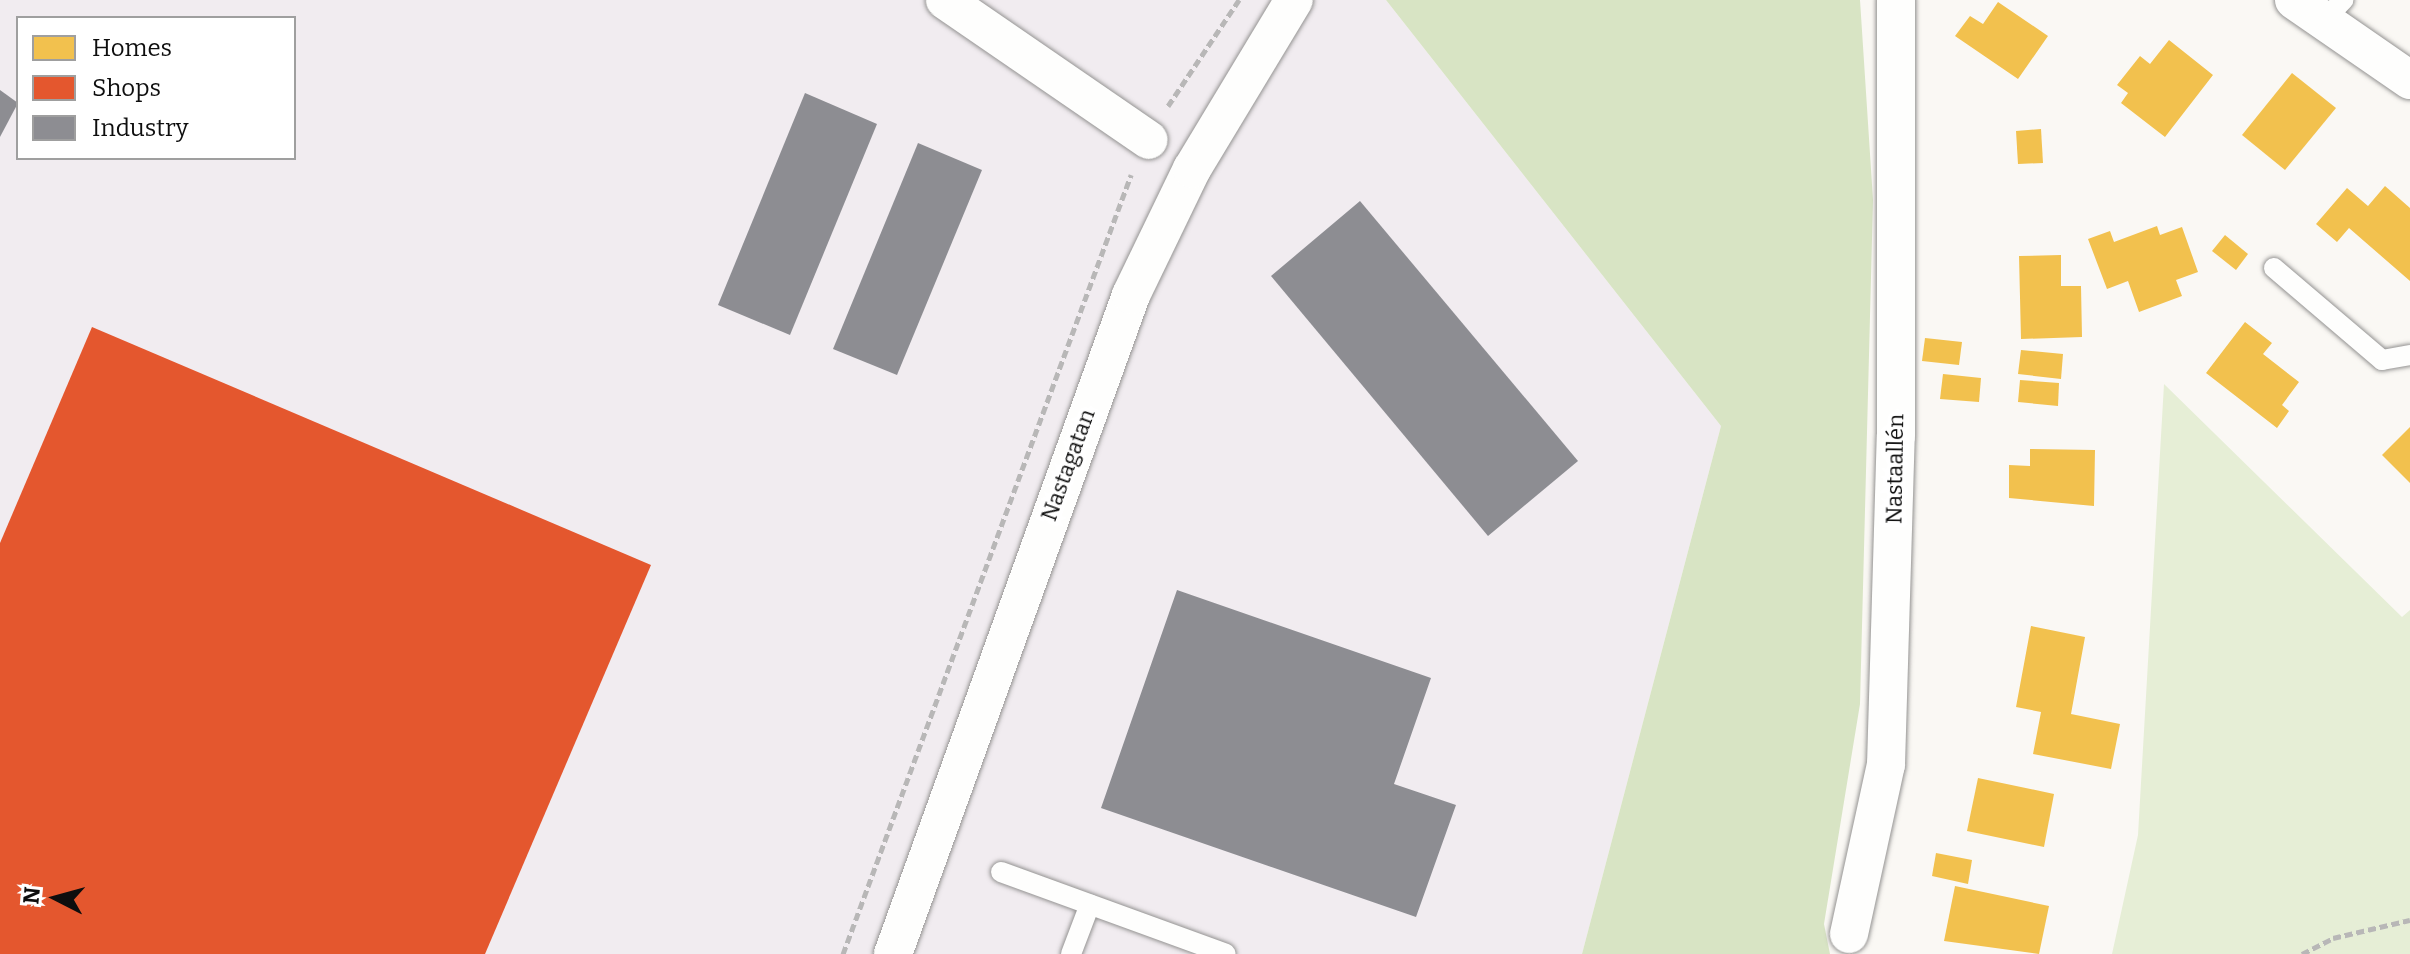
<!DOCTYPE html>
<meta charset="utf-8">
<style>
body{margin:0}
#map{position:relative;width:2410px;height:954px;overflow:hidden;background:#faf8f4;font-family:Bitter,serif}
div>[style]{position:absolute}
.industrial>*{inset:0;background:#f1ecf0}
.green>*{inset:0;background:#e6eed6}
.forest>*{inset:0;background:#d8e4c4}
.homes>*{inset:0;background:#f2c14e}
.shops>*{inset:0;background:#e4572e}
.industry>*{inset:0;background:#8d8d92}
.path>*{height:5px;margin-top:-2.5px;transform-origin:0;background:repeating-linear-gradient(90deg,#b8b7b7 0 8px,transparent 0 12px)}
.roads{filter:drop-shadow(0 0 2px #949392) drop-shadow(0 0 2px #949392)}
.service>*{height:20px;margin:-10px;padding:0 10px;transform-origin:10px;border-radius:10px;background:#fefefd}
.minor>*{height:38px;margin:-19px;padding:0 19px;transform-origin:19px;border-radius:19px;background:#fefefd}
span{translate:-50% -50%;white-space:nowrap;text-align:center;line-height:1.15;-webkit-text-stroke:8px #fff;paint-order:stroke}
.street-label{font-size:22px;color:#0e0e0e}
.legend{position:absolute;left:16px;top:16px;width:280px;height:144px;box-sizing:border-box;background:#fff;border:2px solid #9f9f9f;margin:0;padding:10px 14px;list-style:none;font-size:24px;color:#0e0e0e}
.legend li{display:flex;align-items:center;gap:16px;height:40px}
.legend b{width:40px;border:2px solid #9f9f9f}
.north{position:absolute;left:16px;top:858px;width:80px;height:80px;-webkit-text-stroke:6px #fff;paint-order:stroke;rotate:276deg;font-size:22px;font-weight:700;line-height:32px;text-align:center;color:#0e0e0e}
.north::after{content:'';display:block;margin:auto;width:28px;height:36px;background:#0e0e0e;clip-path:polygon(50% 0,100% 100%,50% 72%,0 100%)}
</style>
<div id="map">
<div class="industrial">
<i style="clip-path:polygon(evenodd,0 0,1386px 0,1721px 426px,1582px 954px,0 954px,0 0,18px 18px,294px 18px,294px 158px,18px 158px,18px 18px)"></i>
</div>
<div class="green">
<i style="clip-path:polygon(2164px 384px,2402px 617px,2410px 610px,2410px 954px,2112px 954px,2138px 835px)"></i>
</div>
<div class="forest">
<i style="clip-path:polygon(1386px 0,1860px 0,1873px 200px,1860px 704px,1824px 924px,1830px 954px,1582px 954px,1721px 426px)"></i>
</div>
<div class="homes">
<i style="clip-path:polygon(1998px 2px,2048px 36px,2018px 79px,1955px 36px,1970px 16px,1983px 24px)"></i>
<i style="clip-path:polygon(2169px 40px,2213px 75px,2165px 137px,2121px 103px,2128px 93px,2117px 85px,2140px 56px,2150px 64px)"></i>
<i style="clip-path:polygon(2292px 73px,2336px 108px,2285px 170px,2242px 135px)"></i>
<i style="clip-path:polygon(2041px 129px,2043px 163px,2018px 164px,2016px 131px)"></i>
<i style="clip-path:polygon(2385px 186px,2410px 208px,2410px 281px,2349px 228px,2337px 242px,2316px 224px,2347px 188px,2368px 206px)"></i>
<i style="clip-path:polygon(2157px 226px,2160px 235px,2182px 227px,2198px 272px,2176px 280px,2182px 296px,2139px 312px,2128px 281px,2107px 289px,2088px 239px,2110px 231px,2114px 242px)"></i>
<i style="clip-path:polygon(2225px 235px,2248px 254px,2236px 270px,2212px 251px)"></i>
<i style="clip-path:polygon(2061px 255px,2061px 286px,2081px 286px,2082px 337px,2021px 339px,2019px 256px)"></i>
<i style="clip-path:polygon(2245px 322px,2272px 343px,2263px 354px,2299px 382px,2282px 405px,2289px 411px,2277px 428px,2206px 373px)"></i>
<i style="clip-path:polygon(1925px 338px,1962px 342px,1959px 365px,1922px 361px)"></i>
<i style="clip-path:polygon(2021px 350px,2063px 354px,2061px 379px,2018px 374px)"></i>
<i style="clip-path:polygon(1943px 374px,1981px 378px,1979px 402px,1940px 399px)"></i>
<i style="clip-path:polygon(2020px 380px,2059px 383px,2058px 406px,2018px 402px)"></i>
<i style="clip-path:polygon(2410px 427px,2410px 483px,2382px 455px)"></i>
<i style="clip-path:polygon(2030px 449px,2095px 450px,2094px 506px,2009px 498px,2009px 465px,2030px 466px)"></i>
<i style="clip-path:polygon(2031px 626px,2085px 637px,2071px 714px,2120px 724px,2111px 769px,2033px 754px,2041px 712px,2016px 707px)"></i>
<i style="clip-path:polygon(1978px 778px,2054px 794px,2044px 847px,1967px 831px)"></i>
<i style="clip-path:polygon(1936px 853px,1972px 860px,1968px 884px,1932px 876px)"></i>
<i style="clip-path:polygon(1955px 886px,2049px 906px,2039px 954px,1944px 941px)"></i>
</div>
<div class="shops">
<i style="clip-path:polygon(92px 327px,651px 565px,485px 954px,0 954px,0 543px)"></i>
</div>
<div class="industry">
<i style="clip-path:polygon(0 90px,18px 103px,0 137px)"></i>
<i style="clip-path:polygon(805px 93px,877px 124px,790px 335px,718px 305px)"></i>
<i style="clip-path:polygon(918px 143px,982px 170px,897px 375px,833px 349px)"></i>
<i style="clip-path:polygon(1360px 201px,1578px 461px,1488px 536px,1271px 276px)"></i>
<i style="clip-path:polygon(1177px 590px,1431px 678px,1394px 784px,1456px 805px,1416px 917px,1101px 808px)"></i>
</div>
<div class="path">
<i style="left:1168px;top:106px;width:128px;rotate:-56.2deg"></i>
<i style="left:843px;top:954px;width:831px;rotate:-69.71deg"></i>
<i style="left:2302px;top:954px;width:35px;rotate:-27deg"></i>
<i style="left:2333px;top:938px;width:79px;rotate:-13.2deg"></i>
</div>
<div class="roads">
<div class="service">
<i style="left:2324px;top:20px;width:28px;rotate:-46deg"></i>
<i style="left:2274px;top:268px;width:142px;rotate:40.4deg"></i>
<i style="left:2382px;top:360px;width:28px;rotate:-10deg"></i>
<i style="left:1001px;top:872px;width:239px;rotate:20deg"></i>
<i style="left:1071px;top:954px;width:53px;rotate:-69.2deg"></i>
</div>
<div class="minor">
<i style="left:945px;top:0;width:247px;rotate:34.5deg"></i>
<i style="left:2294px;top:0;width:141px;rotate:34.6deg"></i>
<i style="left:1849px;top:934px;width:173px;rotate:-77.7deg"></i>
<i style="left:1886px;top:765px;width:329px;rotate:-88.3deg"></i>
<i style="left:1896px;top:436px;width:436px;rotate:-90deg"></i>
<i style="left:893px;top:954px;width:701px;rotate:-70.14deg"></i>
<i style="left:1131px;top:295px;width:140px;rotate:-64.2deg"></i>
<i style="left:1192px;top:169px;width:197px;rotate:-58.9deg"></i>
</div>
</div>
<div class="street-label">
<span style="left:1068px;top:465px;rotate:-70deg">Nastagatan</span>
<span style="left:1895px;top:469px;rotate:-89deg">Nastaallén</span>
</div>
<ul class="legend">
<li><b style="height:22px;background:#f2c14e"></b>Homes</li>
<li><b style="height:22px;background:#e4572e"></b>Shops</li>
<li><b style="height:22px;background:#8d8d92"></b>Industry</li>
</ul>
<div class="north">N</div>
</div>
